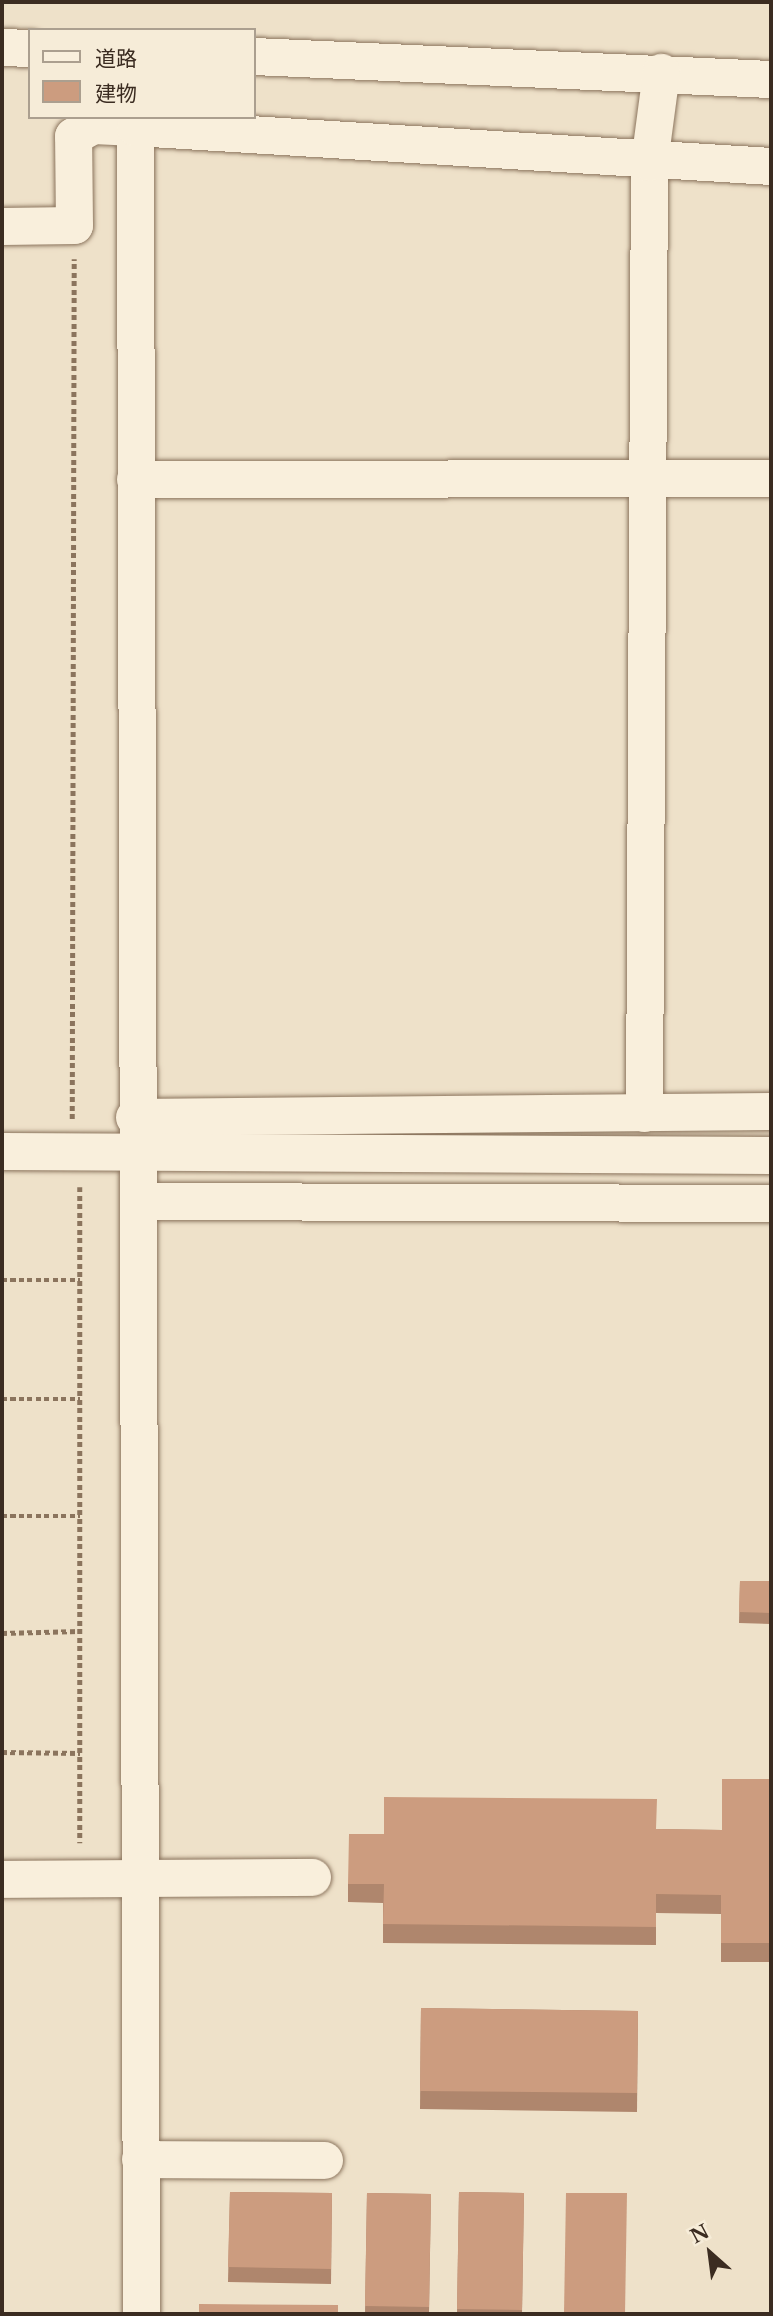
<!DOCTYPE html>
<meta charset="utf-8">
<style>
body{margin:0}
#map{position:relative;width:773px;height:2316px;overflow:hidden;background:#eee1c9;font-family:"Libre Baskerville","Noto Sans JP",serif}
div>[style]{position:absolute}
.path>*{height:4.5px;margin-top:-2.25px;transform-origin:0;background:repeating-linear-gradient(90deg,#8b745d 0 5px,transparent 0 8.5px)}
.roads{filter:drop-shadow(0 0 2px #8b745d) drop-shadow(0 0 2px #8b745d)}
.minor>*{height:37px;margin:-18.5px;padding:0 18.5px;transform-origin:18.5px;border-radius:18.5px;background:#f9efdc}
.wall>*{inset:0;background:#af866d}
.building>*{inset:0;background:#cc9c7f}
span{translate:-50% -50%;white-space:nowrap;text-align:center;line-height:1.15;-webkit-text-stroke:5px #f6ecd8;paint-order:stroke}
.frame{position:absolute;inset:0;border:4px solid #3b2c21;pointer-events:none}
.legend{position:absolute;left:28px;top:28px;width:228px;height:91px;box-sizing:border-box;background:#f6ecd8;border:2px solid #ab9f8f;margin:0;padding:9px 12px;list-style:none;font-size:21px;color:#3b2c21}
.legend li{display:flex;align-items:center;gap:14px;height:35px}
.legend b{width:35px;border:2px solid #ab9f8f}
.north{position:absolute;left:675px;top:2218px;width:70px;height:70px;-webkit-text-stroke:5px #f6ecd8;paint-order:stroke;rotate:332deg;font-size:19px;font-weight:700;line-height:28px;text-align:center;color:#3b2c21}
.north::after{content:'';display:block;margin:auto;width:24px;height:32px;background:#3b2c21;clip-path:polygon(50% 0,100% 100%,50% 72%,0 100%)}
</style>
<div id="map">
<div class="path">
<i style="left:72px;top:1119px;width:860px;rotate:-89.87deg"></i>
<i style="left:80px;top:1187px;width:656px;rotate:90deg"></i>
<i style="left:2px;top:1280px;width:78px"></i>
<i style="left:2px;top:1399px;width:78px"></i>
<i style="left:2px;top:1516px;width:78px"></i>
<i style="left:2px;top:1633px;width:78px;rotate:-1.5deg"></i>
<i style="left:2px;top:1752px;width:78px;rotate:0.7deg"></i>
</div>
<div class="roads">
<div class="minor">
<i style="left:2px;top:47px;width:28px;rotate:2deg"></i>
<i style="left:254px;top:56px;width:518px;rotate:2.55deg"></i>
<i style="left:2px;top:226px;width:72px;rotate:-0.8deg"></i>
<i style="left:74px;top:225px;width:89px;rotate:-90.6deg"></i>
<i style="left:73px;top:136px;width:23px;rotate:-29deg"></i>
<i style="left:93px;top:125px;width:42px;rotate:2.7deg"></i>
<i style="left:135px;top:479px;width:636px;rotate:-0.09deg"></i>
<i style="left:644px;top:1113px;width:951px;rotate:-89.7deg"></i>
<i style="left:649px;top:162px;width:91px;rotate:-82.4deg"></i>
<i style="left:134px;top:1117px;width:637px;rotate:-0.54deg"></i>
<i style="left:2px;top:1151px;width:769px;rotate:0.3deg"></i>
<i style="left:141px;top:1201px;width:630px;rotate:0.18deg"></i>
<i style="left:2px;top:1879px;width:310px;rotate:-0.4deg"></i>
<i style="left:140px;top:2159px;width:184px;rotate:0.3deg"></i>
<i style="left:141px;top:2314px;width:2187px;rotate:-90.16deg"></i>
<i style="left:135px;top:127px;width:637px;rotate:3.51deg"></i>
</div>
</div>
<div class="wall">
<i style="clip-path:polygon(740px 1581px,771px 1581px,771px 1624px,739px 1623px)"></i>
<i style="clip-path:polygon(771px 1779px,771px 1962px,721px 1962px,721px 1914px,656px 1913px,656px 1945px,383px 1943px,383px 1903px,348px 1902px,348px 1884px,384px 1834px,657px 1829px,722px 1830px)"></i>
<i style="clip-path:polygon(421px 2008px,638px 2011px,637px 2112px,420px 2109px)"></i>
<i style="clip-path:polygon(230px 2192px,332px 2193px,331px 2284px,228px 2282px)"></i>
<i style="clip-path:polygon(459px 2192px,524px 2193px,522px 2314px,457px 2314px)"></i>
<i style="clip-path:polygon(367px 2193px,431px 2194px,429px 2314px,365px 2314px)"></i>
</div>
<div class="building">
<i style="clip-path:polygon(740px 1581px,771px 1581px,771px 1613px,739px 1612px)"></i>
<i style="clip-path:polygon(722px 1779px,771px 1779px,771px 1943px,721px 1943px,721px 1895px,656px 1894px,656px 1927px,383px 1924px,384px 1884px,348px 1884px,349px 1834px,384px 1834px,384px 1797px,657px 1799px,656px 1829px,722px 1830px)"></i>
<i style="clip-path:polygon(421px 2008px,638px 2011px,637px 2093px,420px 2091px)"></i>
<i style="clip-path:polygon(230px 2192px,332px 2193px,331px 2269px,228px 2267px)"></i>
<i style="clip-path:polygon(459px 2192px,524px 2193px,522px 2310px,457px 2309px)"></i>
<i style="clip-path:polygon(367px 2193px,431px 2194px,429px 2307px,365px 2306px)"></i>
<i style="clip-path:polygon(566px 2193px,627px 2193px,625px 2314px,564px 2314px)"></i>
<i style="clip-path:polygon(199px 2304px,338px 2305px,338px 2314px,199px 2314px)"></i>
</div>
<div class="frame"></div>
<ul class="legend">
<li><b style="height:9px;background:#f9efdc"></b>道路</li>
<li><b style="height:19px;background:#cc9c7f"></b>建物</li>
</ul>
<div class="north">N</div>
</div>
